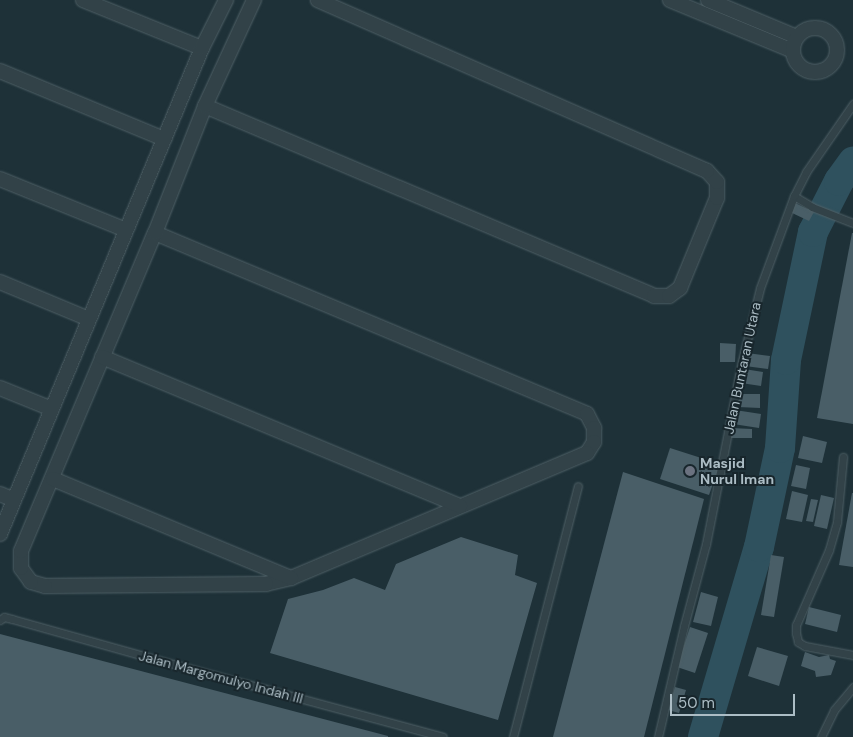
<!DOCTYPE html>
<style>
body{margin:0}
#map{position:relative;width:853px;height:737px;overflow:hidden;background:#1e3138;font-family:"DM Sans",sans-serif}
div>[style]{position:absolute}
.river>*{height:30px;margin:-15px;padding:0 15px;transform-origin:15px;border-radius:15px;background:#2f515e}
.building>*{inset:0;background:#495e67}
.roads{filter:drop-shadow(0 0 1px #4f6066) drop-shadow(0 0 1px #4f6066)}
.lane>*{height:7px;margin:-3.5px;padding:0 3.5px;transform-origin:3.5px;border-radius:3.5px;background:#324248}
.street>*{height:14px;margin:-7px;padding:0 7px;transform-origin:7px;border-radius:7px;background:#324248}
.street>.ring{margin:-7px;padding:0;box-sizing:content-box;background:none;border:14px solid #324248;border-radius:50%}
.dots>*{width:14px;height:14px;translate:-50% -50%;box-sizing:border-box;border:2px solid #18262c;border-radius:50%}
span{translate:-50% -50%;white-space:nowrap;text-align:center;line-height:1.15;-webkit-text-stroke:4px #18262c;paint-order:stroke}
.street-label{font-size:14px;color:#acbdc5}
.poi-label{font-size:14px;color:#acbdc5;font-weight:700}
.left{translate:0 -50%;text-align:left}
.scale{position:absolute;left:670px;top:694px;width:125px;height:22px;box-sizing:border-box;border:2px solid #acbdc5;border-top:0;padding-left:6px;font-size:15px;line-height:18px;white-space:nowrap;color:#acbdc5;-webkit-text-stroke:4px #18262c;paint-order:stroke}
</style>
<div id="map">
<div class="river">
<i style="left:703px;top:737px;width:198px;rotate:-73.6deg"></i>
<i style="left:759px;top:547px;width:101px;rotate:-78deg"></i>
<i style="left:780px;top:448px;width:88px;rotate:-86.1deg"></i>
<i style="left:786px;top:360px;width:131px;rotate:-78.1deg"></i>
<i style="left:813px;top:232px;width:57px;rotate:-63deg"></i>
<i style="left:839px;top:181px;width:24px;rotate:-54deg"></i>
</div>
<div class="building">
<i style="clip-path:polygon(795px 203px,814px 212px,809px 221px,790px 212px)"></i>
<i style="clip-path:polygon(852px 233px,853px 233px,853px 424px,817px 418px)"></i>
<i style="clip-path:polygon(720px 343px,736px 344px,735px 362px,720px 362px)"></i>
<i style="clip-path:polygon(747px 353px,770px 356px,768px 369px,745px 366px)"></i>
<i style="clip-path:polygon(744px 369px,763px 372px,761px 386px,741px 383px)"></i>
<i style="clip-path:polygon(738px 394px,760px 394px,760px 408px,738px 407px)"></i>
<i style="clip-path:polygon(735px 410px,761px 414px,759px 428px,733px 424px)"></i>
<i style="clip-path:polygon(731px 428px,752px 429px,752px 438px,731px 438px)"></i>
<i style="clip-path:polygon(803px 436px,827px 442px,822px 463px,798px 458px)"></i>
<i style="clip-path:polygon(670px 448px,720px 464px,709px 495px,660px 479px)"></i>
<i style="clip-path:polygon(796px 465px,810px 468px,806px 489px,791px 486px)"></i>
<i style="clip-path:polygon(623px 472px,704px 499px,644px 737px,553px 737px)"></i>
<i style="clip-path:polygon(792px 491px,808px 495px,802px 522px,786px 519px)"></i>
<i style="clip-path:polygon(852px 493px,853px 493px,853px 567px,839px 565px)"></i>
<i style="clip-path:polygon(821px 495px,834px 498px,827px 529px,814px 526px)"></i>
<i style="clip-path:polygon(811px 499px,818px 500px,813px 522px,806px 521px)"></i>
<i style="clip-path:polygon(461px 537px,518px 555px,515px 575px,537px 583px,498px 720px,270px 653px,288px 599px,323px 590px,354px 578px,385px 590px,396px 564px)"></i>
<i style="clip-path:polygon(771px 555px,784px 557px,774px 617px,761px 615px)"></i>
<i style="clip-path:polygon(701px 592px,718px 597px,711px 626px,693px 622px)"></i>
<i style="clip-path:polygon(809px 607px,841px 615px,837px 632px,805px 624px)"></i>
<i style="clip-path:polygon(690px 627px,708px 633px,695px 673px,677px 667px)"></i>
<i style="clip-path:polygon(0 634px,388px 736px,388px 737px,0 737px)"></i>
<i style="clip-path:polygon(757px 647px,788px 656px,779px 686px,748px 676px)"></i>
<i style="clip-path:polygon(805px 652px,819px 657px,829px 655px,830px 659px,836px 661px,831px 675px,816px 677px,815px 671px,801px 666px)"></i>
<i style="clip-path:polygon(675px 687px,686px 690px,679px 713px,668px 710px)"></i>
</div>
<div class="roads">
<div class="lane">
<i style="left:794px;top:196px;width:21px;rotate:31deg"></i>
<i style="left:812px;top:207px;width:44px;rotate:21.3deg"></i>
<i style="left:843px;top:457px;width:65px;rotate:95.3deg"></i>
<i style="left:837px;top:522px;width:29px;rotate:106deg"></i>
<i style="left:829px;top:550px;width:82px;rotate:113.7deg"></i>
<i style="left:796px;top:625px;width:8px;rotate:90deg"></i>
<i style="left:796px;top:633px;width:9px;rotate:77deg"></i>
<i style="left:798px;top:642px;width:8px;rotate:30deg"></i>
<i style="left:805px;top:646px;width:49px;rotate:10.6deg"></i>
<i style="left:0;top:620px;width:5px;rotate:-37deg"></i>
<i style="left:4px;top:617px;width:8px;rotate:14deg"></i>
<i style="left:12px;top:619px;width:144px;rotate:15.7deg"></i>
<i style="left:151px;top:658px;width:302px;rotate:15.1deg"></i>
<i style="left:513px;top:737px;width:259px;rotate:-75.5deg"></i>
<i style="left:658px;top:737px;width:114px;rotate:-76.8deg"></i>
<i style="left:684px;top:626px;width:85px;rotate:-75deg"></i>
<i style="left:706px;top:544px;width:187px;rotate:-78.9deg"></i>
<i style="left:742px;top:361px;width:75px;rotate:-76.1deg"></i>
<i style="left:760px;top:288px;width:98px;rotate:-69.7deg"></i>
<i style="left:794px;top:196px;width:27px;rotate:-63deg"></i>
<i style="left:806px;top:172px;width:83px;rotate:-55.3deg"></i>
<i style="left:821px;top:737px;width:30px;rotate:-64deg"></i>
<i style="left:834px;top:710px;width:30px;rotate:-50deg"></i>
</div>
<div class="street">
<i style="left:83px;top:0;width:128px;rotate:22deg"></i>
<i style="left:670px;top:0;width:133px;rotate:22.5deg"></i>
<i style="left:708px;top:0;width:96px;rotate:22.6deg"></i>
<i class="ring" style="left:793px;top:28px;width:30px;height:30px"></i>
<i style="left:0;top:71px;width:178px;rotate:22.5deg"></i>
<i style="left:205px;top:106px;width:488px;rotate:22.9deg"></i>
<i style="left:654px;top:296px;width:15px"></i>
<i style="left:669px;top:296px;width:14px;rotate:-36deg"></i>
<i style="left:680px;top:288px;width:97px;rotate:-67.7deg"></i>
<i style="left:717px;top:198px;width:16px;rotate:-90deg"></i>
<i style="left:717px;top:182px;width:15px;rotate:-132deg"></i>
<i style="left:707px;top:171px;width:425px;rotate:-156.3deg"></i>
<i style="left:0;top:179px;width:136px;rotate:22deg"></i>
<i style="left:155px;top:233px;width:468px;rotate:22.7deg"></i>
<i style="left:587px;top:414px;width:16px;rotate:63deg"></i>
<i style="left:594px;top:428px;width:14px;rotate:90deg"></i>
<i style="left:594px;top:442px;width:13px;rotate:122deg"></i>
<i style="left:587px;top:453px;width:321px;rotate:157.1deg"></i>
<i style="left:291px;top:578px;width:26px;rotate:167deg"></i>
<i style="left:266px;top:584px;width:221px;rotate:179.5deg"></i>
<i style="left:45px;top:586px;width:15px;rotate:-164deg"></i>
<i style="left:31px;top:582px;width:17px;rotate:-126deg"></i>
<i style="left:21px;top:568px;width:17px;rotate:-90deg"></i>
<i style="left:21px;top:551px;width:345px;rotate:-67.2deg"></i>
<i style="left:155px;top:233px;width:136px;rotate:-68.5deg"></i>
<i style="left:205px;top:106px;width:117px;rotate:-65.2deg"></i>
<i style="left:0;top:282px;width:96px;rotate:22.6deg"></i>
<i style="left:102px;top:357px;width:388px;rotate:22.6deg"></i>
<i style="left:0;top:388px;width:56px;rotate:22deg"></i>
<i style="left:53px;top:479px;width:258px;rotate:22.6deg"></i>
<i style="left:0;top:494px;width:15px;rotate:23deg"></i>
<i style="left:0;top:534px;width:526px;rotate:-67.43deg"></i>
<i style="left:202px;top:48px;width:54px;rotate:-63.4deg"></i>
</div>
</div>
<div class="dots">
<i style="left:690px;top:471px;background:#6b7280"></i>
</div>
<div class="street-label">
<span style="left:742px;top:368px;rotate:-78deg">Jalan Buntaran Utara</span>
<span style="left:221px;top:677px;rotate:15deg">Jalan Margomulyo Indah III</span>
</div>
<div class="poi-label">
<span class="left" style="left:700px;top:471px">Masjid<br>Nurul Iman</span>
</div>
<div class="scale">50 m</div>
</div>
